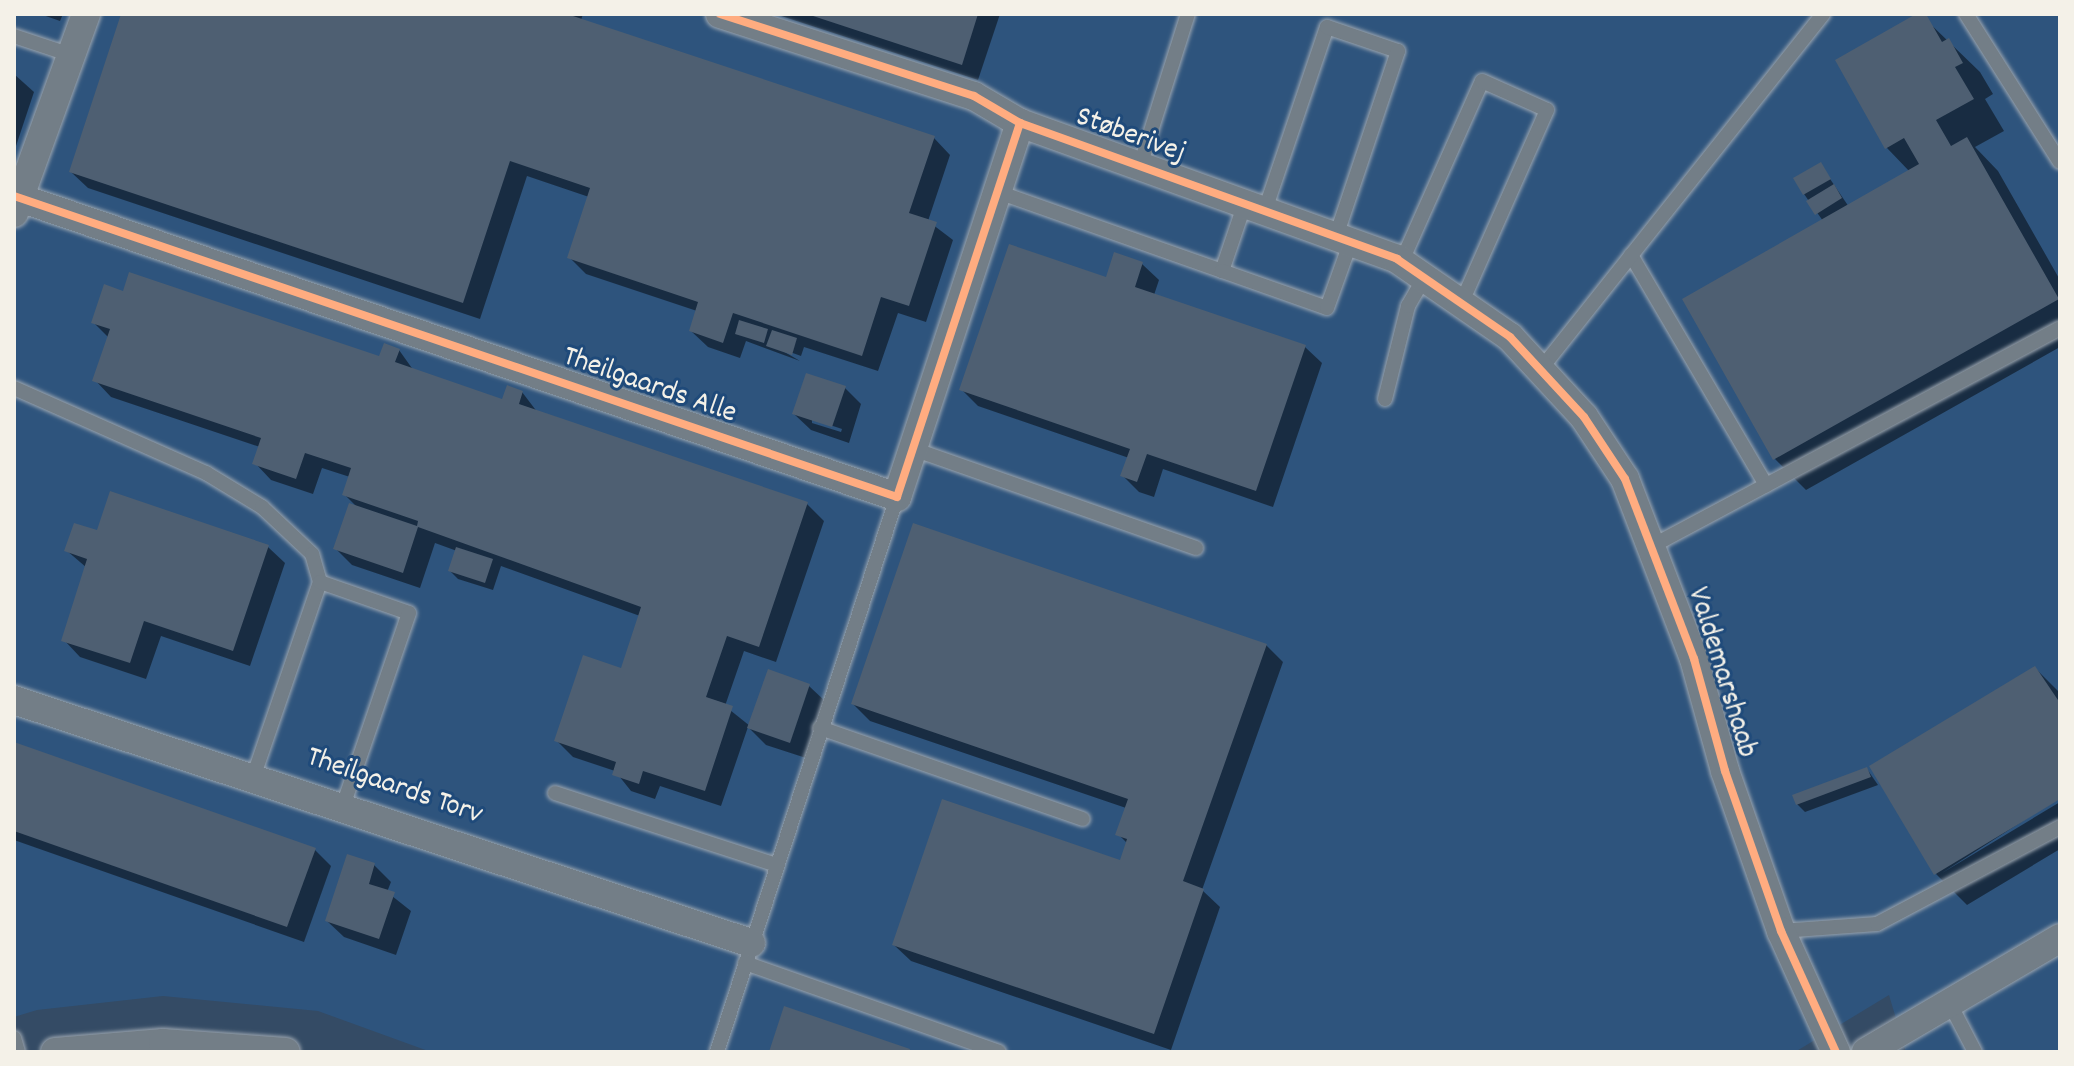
<!DOCTYPE html>
<meta charset="utf-8">
<style>
body{margin:0}
#map{position:relative;width:2074px;height:1066px;overflow:hidden;background:#344b65;font-family:Dekko,sans-serif}
div>[style]{position:absolute}
.built>*{inset:0;background:#2e547d}
.shadow>*{inset:0;background:#0007}
.building>*{inset:0;background:#4e5f72}
.roads{filter:drop-shadow(0 0 2px #9ba5af) drop-shadow(0 0 2px #9ba5af)}
.service>*{height:14px;margin:-7px;padding:0 7px;transform-origin:7px;border-radius:7px;background:#737e87}
.minor>*{height:28px;margin:-14px;padding:0 14px;transform-origin:14px;border-radius:14px;background:#737e87}
.cycleway>*{height:8px;margin:-4px;padding:0 4px;transform-origin:4px;border-radius:4px;background:#ffac80}
span{translate:-50% -50%;white-space:nowrap;text-align:center;line-height:1.15;-webkit-text-stroke:6px #1f4a7a;paint-order:stroke}
.street-label{font-size:30px;color:#f4f1e8}
.frame{position:absolute;inset:0;border:16px solid #f4f1e8;pointer-events:none}
</style>
<div id="map">
<div class="built">
<i style="clip-path:polygon(14px 14px,2060px 14px,2060px 1052px,1906px 1052px,1889px 995px,1795px 1052px,431px 1052px,318px 1011px,163px 996px,37px 1010px,14px 1017px)"></i>
</div>
<div class="shadow">
<i style="clip-path:polygon(40px 14px,63px 14px,60px 21px)"></i>
<i style="clip-path:polygon(124px 14px,583px 14px,581px 20px,934px 138px,950px 155px,928px 221px,953px 240px,926px 322px,898px 313px,878px 371px,804px 347px,801px 356px,776px 347px,800px 361px,746px 341px,740px 358px,708px 347px,691px 331px,697px 311px,586px 274px,569px 257px,589px 197px,527px 176px,480px 319px,88px 188px,71px 172px)"></i>
<i style="clip-path:polygon(775px 14px,1000px 14px,978px 80px)"></i>
<i style="clip-path:polygon(1920px 14px,1980px 72px,1993px 94px,1985px 99px,2004px 131px,1975px 147px,1998px 171px,2060px 280px,2060px 347px,1806px 490px,1775px 459px,1823px 221px,1804px 194px,1820px 164px,1849px 207px,1910px 172px,1887px 148px,1837px 61px)"></i>
<i style="clip-path:polygon(14px 74px,34px 92px,14px 152px)"></i>
<i style="clip-path:polygon(1142px 264px,1159px 280px,1154px 295px,1305px 347px,1322px 363px,1273px 507px,1163px 469px,1154px 497px,1139px 492px,1123px 476px,1129px 458px,978px 406px,962px 390px,1107px 280px)"></i>
<i style="clip-path:polygon(93px 322px,380px 359px,399px 350px,414px 371px,503px 401px,522px 392px,538px 413px,807px 504px,824px 521px,776px 662px,744px 651px,725px 706px,750px 726px,809px 686px,826px 702px,806px 758px,766px 745px,748px 727px,721px 806px,660px 786px,655px 799px,631px 791px,615px 771px,573px 757px,556px 740px,622px 671px,640px 616px,501px 566px,493px 590px,458px 579px,450px 571px,457px 551px,435px 543px,420px 588px,352px 565px,336px 549px,359px 509px,344px 494px,350px 477px,322px 468px,313px 494px,271px 480px,255px 463px,260px 447px,111px 397px,95px 380px,109px 338px)"></i>
<i style="clip-path:polygon(evenodd,845px 388px,861px 404px,849px 443px,811px 430px,794px 414px,845px 388px,812px 419px,842px 429px,841px 432px,812px 423px,812px 419px)"></i>
<i style="clip-path:polygon(98px 533px,268px 547px,285px 563px,250px 666px,161px 636px,146px 679px,80px 657px,64px 640px,87px 568px,66px 550px)"></i>
<i style="clip-path:polygon(1266px 645px,1283px 662px,1202px 890px,1220px 907px,1171px 1050px,911px 961px,894px 945px,1122px 862px,1128px 844px,1118px 834px,1126px 808px,870px 721px,853px 704px)"></i>
<i style="clip-path:polygon(2035px 668px,2060px 693px,2060px 797px,1942px 873px,2060px 802px,2060px 849px,1967px 905px,1936px 874px)"></i>
<i style="clip-path:polygon(14px 744px,314px 849px,331px 866px,304px 942px,14px 840px)"></i>
<i style="clip-path:polygon(1867px 769px,1878px 785px,1805px 812px,1797px 804px)"></i>
<i style="clip-path:polygon(374px 865px,391px 882px,387px 892px,411px 911px,396px 955px,344px 937px,327px 921px)"></i>
</div>
<div class="building">
<i style="clip-path:polygon(121px 14px,567px 14px,935px 136px,909px 213px,937px 222px,909px 306px,881px 297px,862px 356px,733px 313px,723px 343px,689px 331px,698px 302px,567px 258px,590px 188px,510px 161px,463px 303px,69px 172px)"></i>
<i style="clip-path:polygon(807px 14px,978px 14px,962px 65px)"></i>
<i style="clip-path:polygon(1916px 14px,1926px 14px,1942px 42px,1949px 38px,1963px 63px,1955px 67px,1974px 99px,1936px 120px,1951px 146px,1967px 137px,2059px 299px,1773px 460px,1682px 299px,1919px 164px,1904px 138px,1885px 149px,1835px 60px)"></i>
<i style="clip-path:polygon(1821px 162px,1831px 179px,1803px 195px,1793px 178px)"></i>
<i style="clip-path:polygon(1834px 184px,1842px 198px,1815px 215px,1806px 201px)"></i>
<i style="clip-path:polygon(1009px 244px,1106px 277px,1114px 252px,1143px 262px,1135px 287px,1306px 345px,1256px 491px,1147px 454px,1137px 482px,1120px 476px,1130px 449px,959px 390px)"></i>
<i style="clip-path:polygon(129px 272px,379px 356px,384px 343px,400px 349px,395px 362px,502px 399px,507px 385px,523px 391px,519px 404px,808px 502px,759px 647px,727px 636px,706px 697px,733px 706px,705px 791px,643px 771px,639px 784px,612px 775px,616px 762px,554px 741px,583px 655px,621px 668px,641px 607px,418px 527px,403px 573px,333px 549px,349px 503px,417px 526px,418px 521px,342px 495px,351px 468px,305px 453px,296px 479px,252px 464px,261px 438px,92px 381px,110px 329px,91px 323px,104px 284px,123px 291px)"></i>
<i style="clip-path:polygon(739px 320px,768px 329px,764px 343px,735px 334px)"></i>
<i style="clip-path:polygon(772px 330px,797px 338px,792px 355px,766px 346px)"></i>
<i style="clip-path:polygon(806px 373px,846px 386px,832px 427px,792px 414px)"></i>
<i style="clip-path:polygon(110px 491px,269px 545px,233px 651px,144px 621px,130px 663px,61px 641px,87px 559px,64px 551px,74px 523px,97px 530px)"></i>
<i style="clip-path:polygon(913px 523px,1267px 644px,1183px 881px,1204px 889px,1154px 1034px,892px 945px,942px 799px,1120px 860px,1127px 839px,1115px 835px,1128px 799px,851px 704px)"></i>
<i style="clip-path:polygon(456px 547px,493px 559px,485px 583px,448px 571px)"></i>
<i style="clip-path:polygon(2035px 666px,2060px 703px,2060px 799px,1934px 875px,1869px 766px)"></i>
<i style="clip-path:polygon(768px 669px,810px 684px,790px 743px,747px 728px)"></i>
<i style="clip-path:polygon(14px 742px,316px 848px,287px 927px,14px 831px)"></i>
<i style="clip-path:polygon(1867px 767px,1871px 777px,1796px 805px,1792px 795px)"></i>
<i style="clip-path:polygon(347px 854px,375px 863px,369px 884px,395px 892px,379px 939px,325px 921px)"></i>
<i style="clip-path:polygon(784px 1006px,910px 1049px,909px 1052px,769px 1052px)"></i>
</div>
<div class="roads">
<div class="service">
<i style="left:1966px;top:14px;width:175px;rotate:57.6deg"></i>
<i style="left:14px;top:36px;width:60px;rotate:18.4deg"></i>
<i style="left:1140px;top:166px;width:159px;rotate:-72.5deg"></i>
<i style="left:998px;top:192px;width:238px;rotate:19.4deg"></i>
<i style="left:1245px;top:203px;width:72px;rotate:108.7deg"></i>
<i style="left:1222px;top:271px;width:111px;rotate:19.4deg"></i>
<i style="left:1327px;top:308px;width:71px;rotate:-70.3deg"></i>
<i style="left:1265px;top:210px;width:193px;rotate:-71.3deg"></i>
<i style="left:1327px;top:27px;width:75px;rotate:18.7deg"></i>
<i style="left:1398px;top:51px;width:195px;rotate:108.5deg"></i>
<i style="left:1631px;top:255px;width:267px;rotate:59.6deg"></i>
<i style="left:1401px;top:263px;width:199px;rotate:-66deg"></i>
<i style="left:1482px;top:81px;width:71px;rotate:24deg"></i>
<i style="left:1547px;top:110px;width:208px;rotate:113.9deg"></i>
<i style="left:1540px;top:370px;width:455px;rotate:-51.5deg"></i>
<i style="left:14px;top:388px;width:210px;rotate:23.9deg"></i>
<i style="left:206px;top:473px;width:66px;rotate:31.3deg"></i>
<i style="left:262px;top:507px;width:69px;rotate:43.2deg"></i>
<i style="left:312px;top:554px;width:29px;rotate:74deg"></i>
<i style="left:320px;top:582px;width:204px;rotate:108.9deg"></i>
<i style="left:1385px;top:399px;width:96px;rotate:-76.1deg"></i>
<i style="left:1408px;top:306px;width:34px;rotate:-60deg"></i>
<i style="left:913px;top:449px;width:300px;rotate:19.3deg"></i>
<i style="left:1654px;top:545px;width:460px;rotate:-28.1deg"></i>
<i style="left:320px;top:582px;width:94px;rotate:19.2deg"></i>
<i style="left:409px;top:613px;width:204px;rotate:108.9deg"></i>
<i style="left:820px;top:728px;width:278px;rotate:19.1deg"></i>
<i style="left:555px;top:793px;width:232px;rotate:18deg"></i>
<i style="left:1781px;top:931px;width:96px;rotate:-4.2deg"></i>
<i style="left:1877px;top:924px;width:207px;rotate:-27.9deg"></i>
<i style="left:745px;top:963px;width:269px;rotate:19.3deg"></i>
<i style="left:1950px;top:1004px;width:54px;rotate:62.5deg"></i>
<i style="left:14px;top:1038px;width:15px;rotate:74deg"></i>
<i style="left:717px;top:1052px;width:583px;rotate:-72.03deg"></i>
</div>
<div class="minor">
<i style="left:720px;top:14px;width:267px;rotate:17.9deg"></i>
<i style="left:974px;top:96px;width:53px;rotate:30.4deg"></i>
<i style="left:1020px;top:123px;width:401px;rotate:19.8deg"></i>
<i style="left:1397px;top:259px;width:137px;rotate:34.6deg"></i>
<i style="left:1510px;top:337px;width:109px;rotate:47.2deg"></i>
<i style="left:1584px;top:417px;width:74px;rotate:56.5deg"></i>
<i style="left:1625px;top:479px;width:193px;rotate:69deg"></i>
<i style="left:1694px;top:659px;width:116px;rotate:74.5deg"></i>
<i style="left:1725px;top:771px;width:170px;rotate:70.7deg"></i>
<i style="left:1781px;top:931px;width:133px;rotate:65.6deg"></i>
<i style="left:14px;top:196px;width:933px;rotate:18.82deg"></i>
<i style="left:897px;top:497px;width:394px;rotate:-71.8deg"></i>
<i style="left:14px;top:213px;width:212px;rotate:-70.1deg"></i>
<i style="left:14px;top:700px;width:776px;rotate:18.25deg"></i>
<i style="left:55px;top:1052px;width:108px;rotate:-4.8deg"></i>
<i style="left:163px;top:1043px;width:123px;rotate:4.2deg"></i>
<i style="left:1866px;top:1052px;width:225px;rotate:-30.4deg"></i>
</div>
</div>
<div class="cycleway">
<i style="left:720px;top:14px;width:267px;rotate:17.9deg"></i>
<i style="left:974px;top:96px;width:53px;rotate:30.4deg"></i>
<i style="left:1020px;top:123px;width:401px;rotate:19.8deg"></i>
<i style="left:1397px;top:259px;width:137px;rotate:34.6deg"></i>
<i style="left:1510px;top:337px;width:109px;rotate:47.2deg"></i>
<i style="left:1584px;top:417px;width:74px;rotate:56.5deg"></i>
<i style="left:1625px;top:479px;width:193px;rotate:69deg"></i>
<i style="left:1694px;top:659px;width:116px;rotate:74.5deg"></i>
<i style="left:1725px;top:771px;width:170px;rotate:70.7deg"></i>
<i style="left:1781px;top:931px;width:133px;rotate:65.6deg"></i>
<i style="left:14px;top:196px;width:933px;rotate:18.82deg"></i>
<i style="left:897px;top:497px;width:394px;rotate:-71.8deg"></i>
</div>
<div class="street-label">
<span style="left:1130px;top:137px;rotate:20deg">Støberivej</span>
<span style="left:649px;top:387px;rotate:19deg">Theilgaards Alle</span>
<span style="left:1720px;top:673px;rotate:73deg">Valdemarshaab</span>
<span style="left:394px;top:788px;rotate:19deg">Theilgaards Torv</span>
</div>
<div class="frame"></div>
</div>
